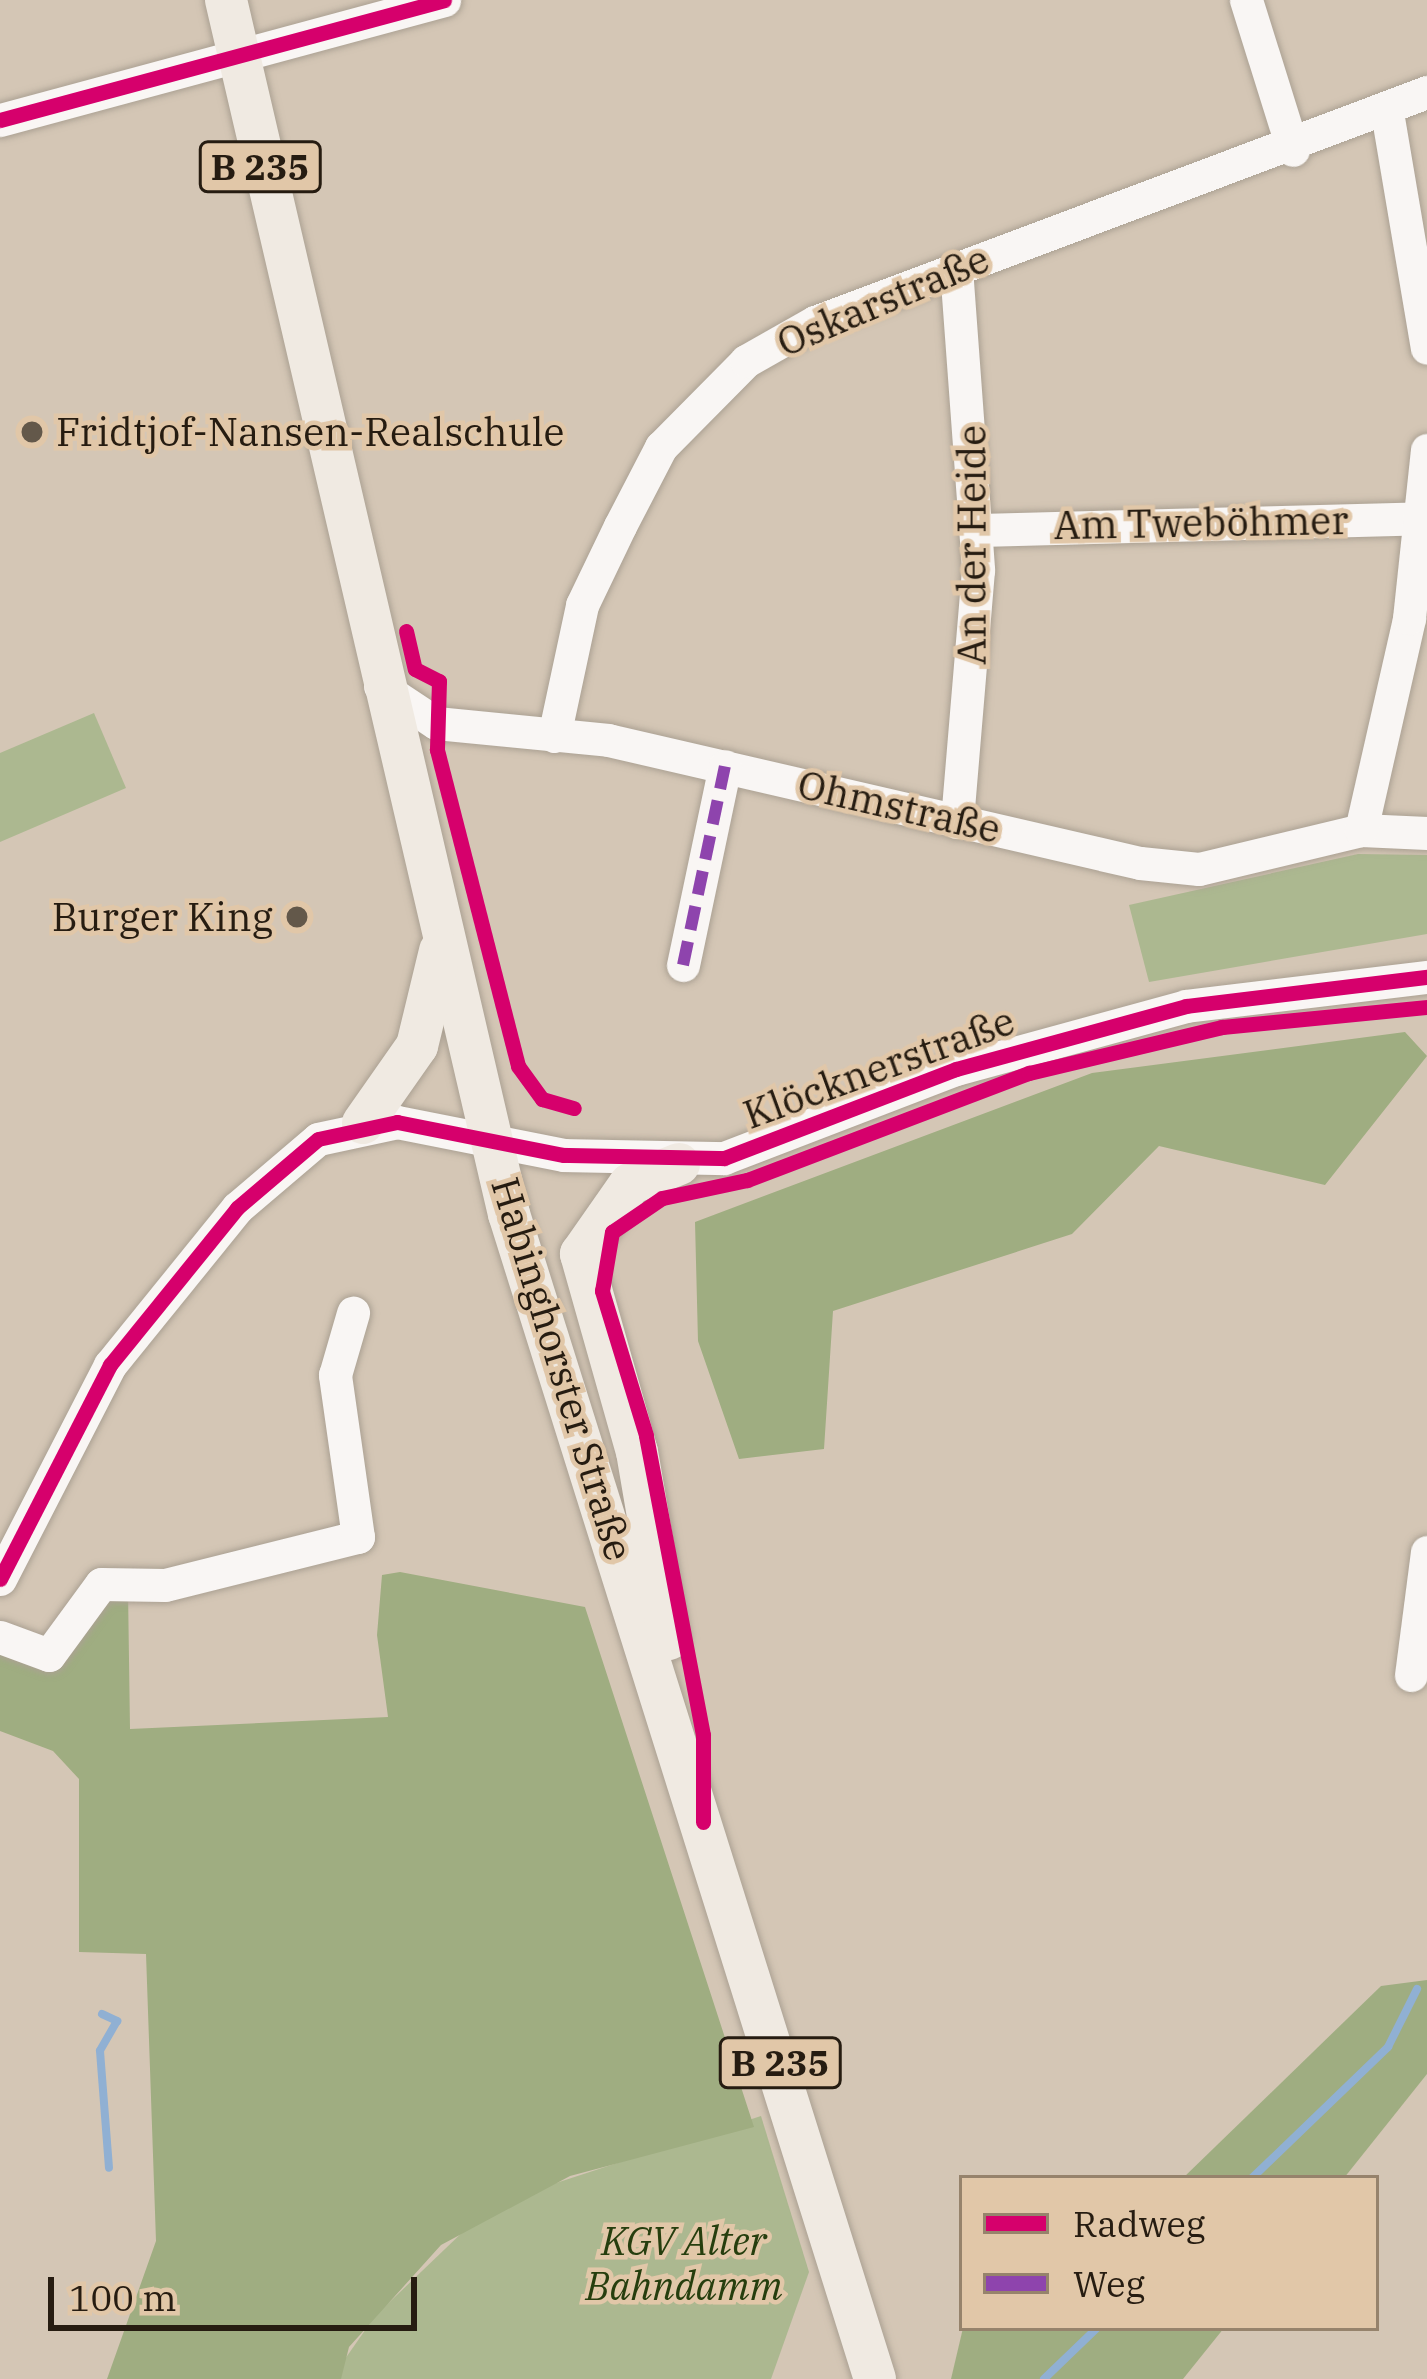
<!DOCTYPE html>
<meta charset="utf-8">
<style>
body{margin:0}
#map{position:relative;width:1427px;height:2379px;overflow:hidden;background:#d4c6b5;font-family:"IBM Plex Serif",serif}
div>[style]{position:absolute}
.green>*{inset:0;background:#acb890}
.forest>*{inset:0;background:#9fad81}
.stream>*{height:8px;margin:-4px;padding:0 4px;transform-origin:4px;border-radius:4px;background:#90b0d3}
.roads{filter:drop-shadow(0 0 3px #aba193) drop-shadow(0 0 3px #aba193)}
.minor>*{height:33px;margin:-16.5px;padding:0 16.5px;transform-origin:16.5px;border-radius:16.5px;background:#f9f6f4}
.major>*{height:42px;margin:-21px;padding:0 21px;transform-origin:21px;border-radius:21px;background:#f0eae2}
.quiet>*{height:12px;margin-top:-6px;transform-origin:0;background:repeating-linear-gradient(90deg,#8e44ad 0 24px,transparent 0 36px)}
.cycleway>*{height:15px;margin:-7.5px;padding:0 7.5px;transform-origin:7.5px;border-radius:7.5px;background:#d6006c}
.dots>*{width:33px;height:33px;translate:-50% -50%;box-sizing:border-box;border:6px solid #e1c7a8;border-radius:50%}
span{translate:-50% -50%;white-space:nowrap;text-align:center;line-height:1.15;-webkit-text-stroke:9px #e1c7a8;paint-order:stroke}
.shield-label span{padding:3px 9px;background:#e1c7a8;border:3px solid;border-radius:9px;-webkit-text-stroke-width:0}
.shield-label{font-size:36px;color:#261c11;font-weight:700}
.street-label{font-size:39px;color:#261c11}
.poi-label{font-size:39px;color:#261c11}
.left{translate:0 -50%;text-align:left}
.right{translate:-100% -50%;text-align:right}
.park-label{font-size:39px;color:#263e0e;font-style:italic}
.legend{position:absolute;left:959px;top:2175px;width:420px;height:156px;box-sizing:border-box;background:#e1c7a8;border:3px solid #96836c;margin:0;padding:15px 21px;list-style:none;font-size:36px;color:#261c11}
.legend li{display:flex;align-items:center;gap:24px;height:60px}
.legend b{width:60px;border:3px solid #96836c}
.scale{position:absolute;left:48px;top:2277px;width:369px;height:54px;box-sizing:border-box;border:6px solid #261c11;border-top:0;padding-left:15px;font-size:36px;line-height:42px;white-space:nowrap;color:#261c11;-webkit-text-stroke:9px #e1c7a8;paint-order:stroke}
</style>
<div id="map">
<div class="green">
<i style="clip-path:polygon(94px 713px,126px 788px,0 842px,0 753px)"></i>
<i style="clip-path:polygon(1358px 854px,1427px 855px,1427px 934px,1149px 982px,1129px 905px)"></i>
<i style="clip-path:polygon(761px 2116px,809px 2272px,771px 2379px,331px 2379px,375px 2316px,492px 2204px)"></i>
</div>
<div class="forest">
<i style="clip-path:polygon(1405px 1032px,1427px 1056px,1325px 1185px,1159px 1146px,1072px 1234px,833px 1311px,824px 1449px,739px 1459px,698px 1341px,695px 1222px,1092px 1073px)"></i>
<i style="clip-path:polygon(400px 1572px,585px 1607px,754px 2127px,570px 2176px,441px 2245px,349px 2347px,341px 2379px,107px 2379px,156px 2241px,146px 1954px,79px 1952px,79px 1779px,53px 1751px,0 1731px,0 1652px,54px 1670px,93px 1607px,128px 1590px,130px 1729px,388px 1717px,377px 1635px,382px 1575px)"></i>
<i style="clip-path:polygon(1427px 1980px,1427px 2074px,1344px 2178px,1183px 2178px,1381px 1986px)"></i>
<i style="clip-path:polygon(963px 2328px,1224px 2328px,1183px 2379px,951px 2379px)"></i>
</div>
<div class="stream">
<i style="left:102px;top:2014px;width:17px;rotate:25deg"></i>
<i style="left:117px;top:2021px;width:34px;rotate:120deg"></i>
<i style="left:100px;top:2051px;width:117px;rotate:85.6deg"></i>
<i style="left:1252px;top:2178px;width:189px;rotate:-43.9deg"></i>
<i style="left:1388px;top:2047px;width:65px;rotate:-63.4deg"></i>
<i style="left:1044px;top:2379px;width:74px;rotate:-43.9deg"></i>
</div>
<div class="roads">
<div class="minor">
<i style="left:1246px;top:0;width:157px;rotate:72.6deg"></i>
<i style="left:1387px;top:112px;width:239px;rotate:80.4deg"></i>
<i style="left:0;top:120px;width:460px;rotate:-15.1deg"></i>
<i style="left:956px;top:268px;width:303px;rotate:85.8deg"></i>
<i style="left:978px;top:570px;width:253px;rotate:94.8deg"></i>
<i style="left:977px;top:530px;width:449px;rotate:-1.5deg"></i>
<i style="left:380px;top:686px;width:67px;rotate:33.5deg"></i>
<i style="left:436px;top:723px;width:173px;rotate:5.6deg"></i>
<i style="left:608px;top:740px;width:546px;rotate:13.02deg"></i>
<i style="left:1140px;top:863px;width:59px;rotate:5.8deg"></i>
<i style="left:1199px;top:869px;width:167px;rotate:-13.5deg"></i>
<i style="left:1361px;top:830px;width:66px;rotate:2.6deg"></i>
<i style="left:554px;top:736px;width:134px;rotate:-77.9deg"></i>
<i style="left:582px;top:605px;width:88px;rotate:-64.3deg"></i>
<i style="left:620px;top:526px;width:89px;rotate:-62.6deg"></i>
<i style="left:661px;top:447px;width:121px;rotate:-45.3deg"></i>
<i style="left:746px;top:361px;width:79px;rotate:-29.5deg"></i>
<i style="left:815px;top:322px;width:654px;rotate:-20.6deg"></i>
<i style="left:1361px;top:830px;width:217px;rotate:-77.2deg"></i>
<i style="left:1409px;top:618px;width:169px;rotate:-83.9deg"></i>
<i style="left:683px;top:965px;width:203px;rotate:-78.1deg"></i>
<i style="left:0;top:1579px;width:241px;rotate:-62.8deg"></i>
<i style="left:110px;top:1365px;width:202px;rotate:-51deg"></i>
<i style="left:237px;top:1208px;width:106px;rotate:-40.4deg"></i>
<i style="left:318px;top:1139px;width:81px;rotate:-12.1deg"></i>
<i style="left:397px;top:1122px;width:170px;rotate:11.2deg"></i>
<i style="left:564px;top:1155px;width:160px;rotate:1.1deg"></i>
<i style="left:724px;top:1158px;width:248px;rotate:-21deg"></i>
<i style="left:956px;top:1069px;width:238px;rotate:-15.3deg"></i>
<i style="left:1186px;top:1006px;width:243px;rotate:-6.9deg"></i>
<i style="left:0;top:1637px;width:52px;rotate:20.2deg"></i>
<i style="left:49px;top:1655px;width:88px;rotate:-53.8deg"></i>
<i style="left:101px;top:1584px;width:64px;rotate:0.9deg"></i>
<i style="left:165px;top:1585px;width:199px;rotate:-14deg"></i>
<i style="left:358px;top:1537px;width:164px;rotate:-98.1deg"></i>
<i style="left:335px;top:1375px;width:65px;rotate:-73.8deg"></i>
<i style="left:1411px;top:1675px;width:124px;rotate:-82.6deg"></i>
</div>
<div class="major">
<i style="left:226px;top:0;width:1247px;rotate:76.88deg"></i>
<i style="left:509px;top:1214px;width:1221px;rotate:72.56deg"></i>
<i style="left:363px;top:1123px;width:94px;rotate:-55deg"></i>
<i style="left:417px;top:1046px;width:98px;rotate:-76.4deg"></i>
<i style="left:669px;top:1639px;width:190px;rotate:-99.7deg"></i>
<i style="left:637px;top:1452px;width:206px;rotate:-105.8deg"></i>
<i style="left:581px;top:1254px;width:85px;rotate:-55deg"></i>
<i style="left:630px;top:1184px;width:53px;rotate:-22.2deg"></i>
</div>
</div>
<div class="quiet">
<i style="left:683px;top:965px;width:203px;rotate:-78.1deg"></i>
</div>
<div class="cycleway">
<i style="left:0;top:120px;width:460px;rotate:-15.1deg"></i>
<i style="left:406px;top:631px;width:39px;rotate:77deg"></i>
<i style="left:415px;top:669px;width:27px;rotate:27deg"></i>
<i style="left:439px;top:681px;width:69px;rotate:91.7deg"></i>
<i style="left:437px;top:750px;width:326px;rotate:75.6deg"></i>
<i style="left:518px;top:1066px;width:41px;rotate:54deg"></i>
<i style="left:542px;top:1099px;width:33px;rotate:16deg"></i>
<i style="left:0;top:1579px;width:241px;rotate:-62.8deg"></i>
<i style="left:110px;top:1365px;width:202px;rotate:-51deg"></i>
<i style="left:237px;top:1208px;width:106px;rotate:-40.4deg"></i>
<i style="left:318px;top:1139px;width:81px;rotate:-12.1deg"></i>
<i style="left:397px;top:1122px;width:170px;rotate:11.2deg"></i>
<i style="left:564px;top:1155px;width:160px;rotate:1.1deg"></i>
<i style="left:724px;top:1158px;width:248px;rotate:-21deg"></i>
<i style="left:956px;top:1069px;width:238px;rotate:-15.3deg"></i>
<i style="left:1186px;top:1006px;width:243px;rotate:-6.9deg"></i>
<i style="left:703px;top:1822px;width:87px;rotate:-90deg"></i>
<i style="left:703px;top:1735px;width:305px;rotate:-100.8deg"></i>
<i style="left:646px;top:1435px;width:151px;rotate:-107deg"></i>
<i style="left:602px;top:1291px;width:60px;rotate:-80.4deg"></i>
<i style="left:612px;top:1232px;width:60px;rotate:-34.2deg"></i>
<i style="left:662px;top:1198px;width:87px;rotate:-12deg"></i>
<i style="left:747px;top:1180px;width:302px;rotate:-20.8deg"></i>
<i style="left:1029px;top:1073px;width:198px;rotate:-13.4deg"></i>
<i style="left:1222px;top:1027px;width:206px;rotate:-5.6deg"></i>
</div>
<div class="dots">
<i style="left:32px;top:432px;background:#63584a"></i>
<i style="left:297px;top:917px;background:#63584a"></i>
</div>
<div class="shield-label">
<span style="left:260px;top:167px">B 235</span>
<span style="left:780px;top:2063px">B 235</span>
</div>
<div class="street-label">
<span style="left:883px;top:301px;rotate:-23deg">Oskarstraße</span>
<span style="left:1201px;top:523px;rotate:-1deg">Am Tweböhmer</span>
<span style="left:972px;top:545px;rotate:-90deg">An der Heide</span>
<span style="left:899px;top:807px;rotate:13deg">Ohmstraße</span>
<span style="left:879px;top:1068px;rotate:-20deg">Klöcknerstraße</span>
<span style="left:562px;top:1369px;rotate:73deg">Habinghorster Straße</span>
</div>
<div class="poi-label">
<span class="left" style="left:56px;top:432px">Fridtjof-Nansen-Realschule</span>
<span class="right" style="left:273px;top:917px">Burger King</span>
</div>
<div class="park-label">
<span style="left:684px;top:2264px">KGV Alter<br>Bahndamm</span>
</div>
<ul class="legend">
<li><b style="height:15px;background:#d6006c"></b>Radweg</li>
<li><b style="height:15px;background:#8e44ad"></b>Weg</li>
</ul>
<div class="scale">100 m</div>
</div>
